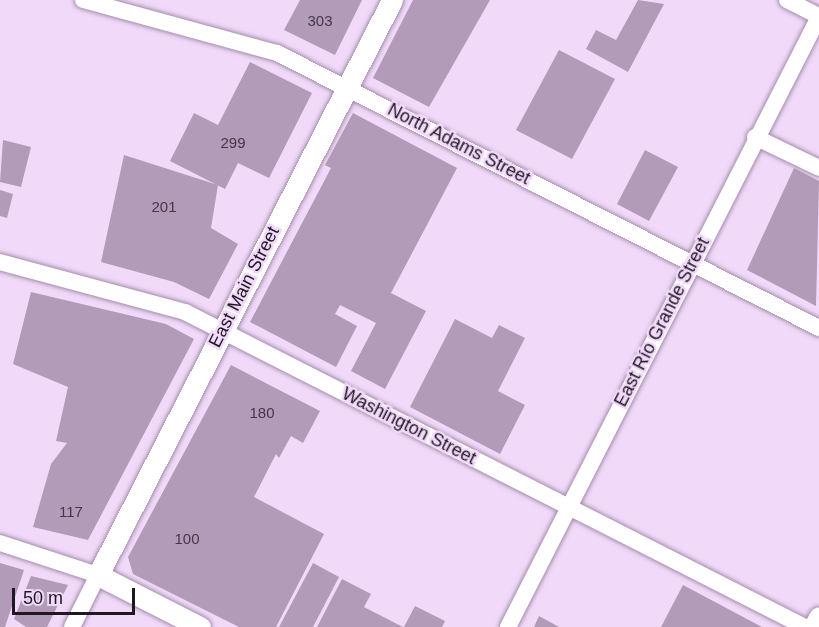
<!DOCTYPE html>
<meta charset="utf-8">
<style>
body{margin:0}
#map{position:relative;width:819px;height:627px;overflow:hidden;background:#f1d9f9;font-family:Arial,sans-serif}
div>[style]{position:absolute}
.building>*{inset:0;background:#b19bb9}
.roads{filter:drop-shadow(0 0 2px #a38dab) drop-shadow(0 0 2px #a38dab)}
.minor>*{height:16px;margin:-8px;padding:0 8px;transform-origin:8px;border-radius:8px;background:#fff}
.major>*{height:21px;margin:-10.5px;padding:0 10.5px;transform-origin:10.5px;border-radius:10.5px;background:#fff}
span{translate:-50% -50%;white-space:nowrap;text-align:center;line-height:1.15;-webkit-text-stroke:5px #f1d9f9;paint-order:stroke}
.number-label{font-size:15px;color:#443848}
.number-label span{-webkit-text-stroke-width:0}
.street-label{font-size:18px;color:#1f1722}
.scale{position:absolute;left:12px;top:588px;width:123px;height:27px;box-sizing:border-box;border:3px solid #1f1722;border-top:0;padding-left:8px;font-size:18px;line-height:21px;white-space:nowrap;color:#1f1722;-webkit-text-stroke:4px #f1d9f9;paint-order:stroke}
</style>
<div id="map">
<div class="building">
<i style="clip-path:polygon(300px 0,362px 0,335px 55px,284px 30px)"></i>
<i style="clip-path:polygon(413px 0,490px 0,429px 107px,373px 78px)"></i>
<i style="clip-path:polygon(638px 0,664px 4px,628px 72px,586px 49px,596px 30px,616px 40px)"></i>
<i style="clip-path:polygon(559px 50px,615px 79px,572px 159px,516px 130px)"></i>
<i style="clip-path:polygon(250px 62px,312px 93px,269px 178px,238px 163px,225px 189px,170px 161px,194px 113px,218px 125px)"></i>
<i style="clip-path:polygon(353px 113px,457px 168px,391px 293px,426px 311px,385px 389px,351px 371px,376px 323px,340px 305px,335px 314px,357px 326px,336px 367px,250px 322px,331px 168px,325px 165px)"></i>
<i style="clip-path:polygon(3px 140px,31px 147px,21px 187px,0 182px)"></i>
<i style="clip-path:polygon(645px 150px,678px 167px,649px 221px,617px 204px)"></i>
<i style="clip-path:polygon(124px 155px,218px 185px,211px 228px,238px 244px,209px 299px,174px 282px,101px 262px)"></i>
<i style="clip-path:polygon(794px 168px,819px 181px,816px 306px,747px 270px)"></i>
<i style="clip-path:polygon(0 190px,13px 194px,7px 218px,0 216px)"></i>
<i style="clip-path:polygon(31px 292px,166px 324px,194px 339px,88px 540px,33px 527px,51px 464px,67px 443px,56px 441px,68px 387px,13px 364px)"></i>
<i style="clip-path:polygon(455px 319px,492px 338px,499px 325px,525px 338px,498px 391px,525px 405px,500px 454px,410px 407px)"></i>
<i style="clip-path:polygon(231px 365px,320px 411px,303px 443px,291px 436px,279px 458px,276px 454px,254px 497px,324px 534px,276px 627px,239px 627px,133px 574px,128px 557px)"></i>
<i style="clip-path:polygon(0 563px,24px 570px,5px 627px,0 627px)"></i>
<i style="clip-path:polygon(313px 563px,339px 577px,313px 627px,279px 627px)"></i>
<i style="clip-path:polygon(31px 576px,68px 585px,47px 627px,26px 627px,14px 619px)"></i>
<i style="clip-path:polygon(342px 579px,371px 594px,364px 607px,403px 627px,317px 627px)"></i>
<i style="clip-path:polygon(683px 585px,762px 627px,661px 627px)"></i>
<i style="clip-path:polygon(415px 606px,445px 621px,442px 627px,404px 627px)"></i>
<i style="clip-path:polygon(539px 616px,559px 627px,534px 627px)"></i>
</div>
<div class="roads">
<div class="minor">
<i style="left:83px;top:0;width:201px;rotate:15.3deg"></i>
<i style="left:277px;top:53px;width:608px;rotate:26.9deg"></i>
<i style="left:787px;top:0;width:36px;rotate:27deg"></i>
<i style="left:755px;top:137px;width:71px;rotate:25.8deg"></i>
<i style="left:0;top:262px;width:192px;rotate:15.1deg"></i>
<i style="left:185px;top:312px;width:695px;rotate:26.93deg"></i>
<i style="left:0;top:543px;width:103px;rotate:18.1deg"></i>
<i style="left:98px;top:575px;width:58px;rotate:116.6deg"></i>
<i style="left:508px;top:627px;width:685px;rotate:-62.99deg"></i>
</div>
<div class="major">
<i style="left:200px;top:627px;width:114px;rotate:-153deg"></i>
<i style="left:98px;top:575px;width:646px;rotate:-62.92deg"></i>
<i style="left:814px;top:627px;width:11px;rotate:-63deg"></i>
</div>
</div>
<div class="number-label">
<span style="left:320px;top:21px">303</span>
<span style="left:233px;top:143px">299</span>
<span style="left:164px;top:207px">201</span>
<span style="left:262px;top:413px">180</span>
<span style="left:71px;top:512px">117</span>
<span style="left:187px;top:539px">100</span>
</div>
<div class="street-label">
<span style="left:459px;top:144px;rotate:27deg">North Adams Street</span>
<span style="left:244px;top:287px;rotate:-63deg">East Main Street</span>
<span style="left:662px;top:322px;rotate:-63deg">East Río Grande Street</span>
<span style="left:409px;top:426px;rotate:27deg">Washington Street</span>
</div>
<div class="scale">50 m</div>
</div>
